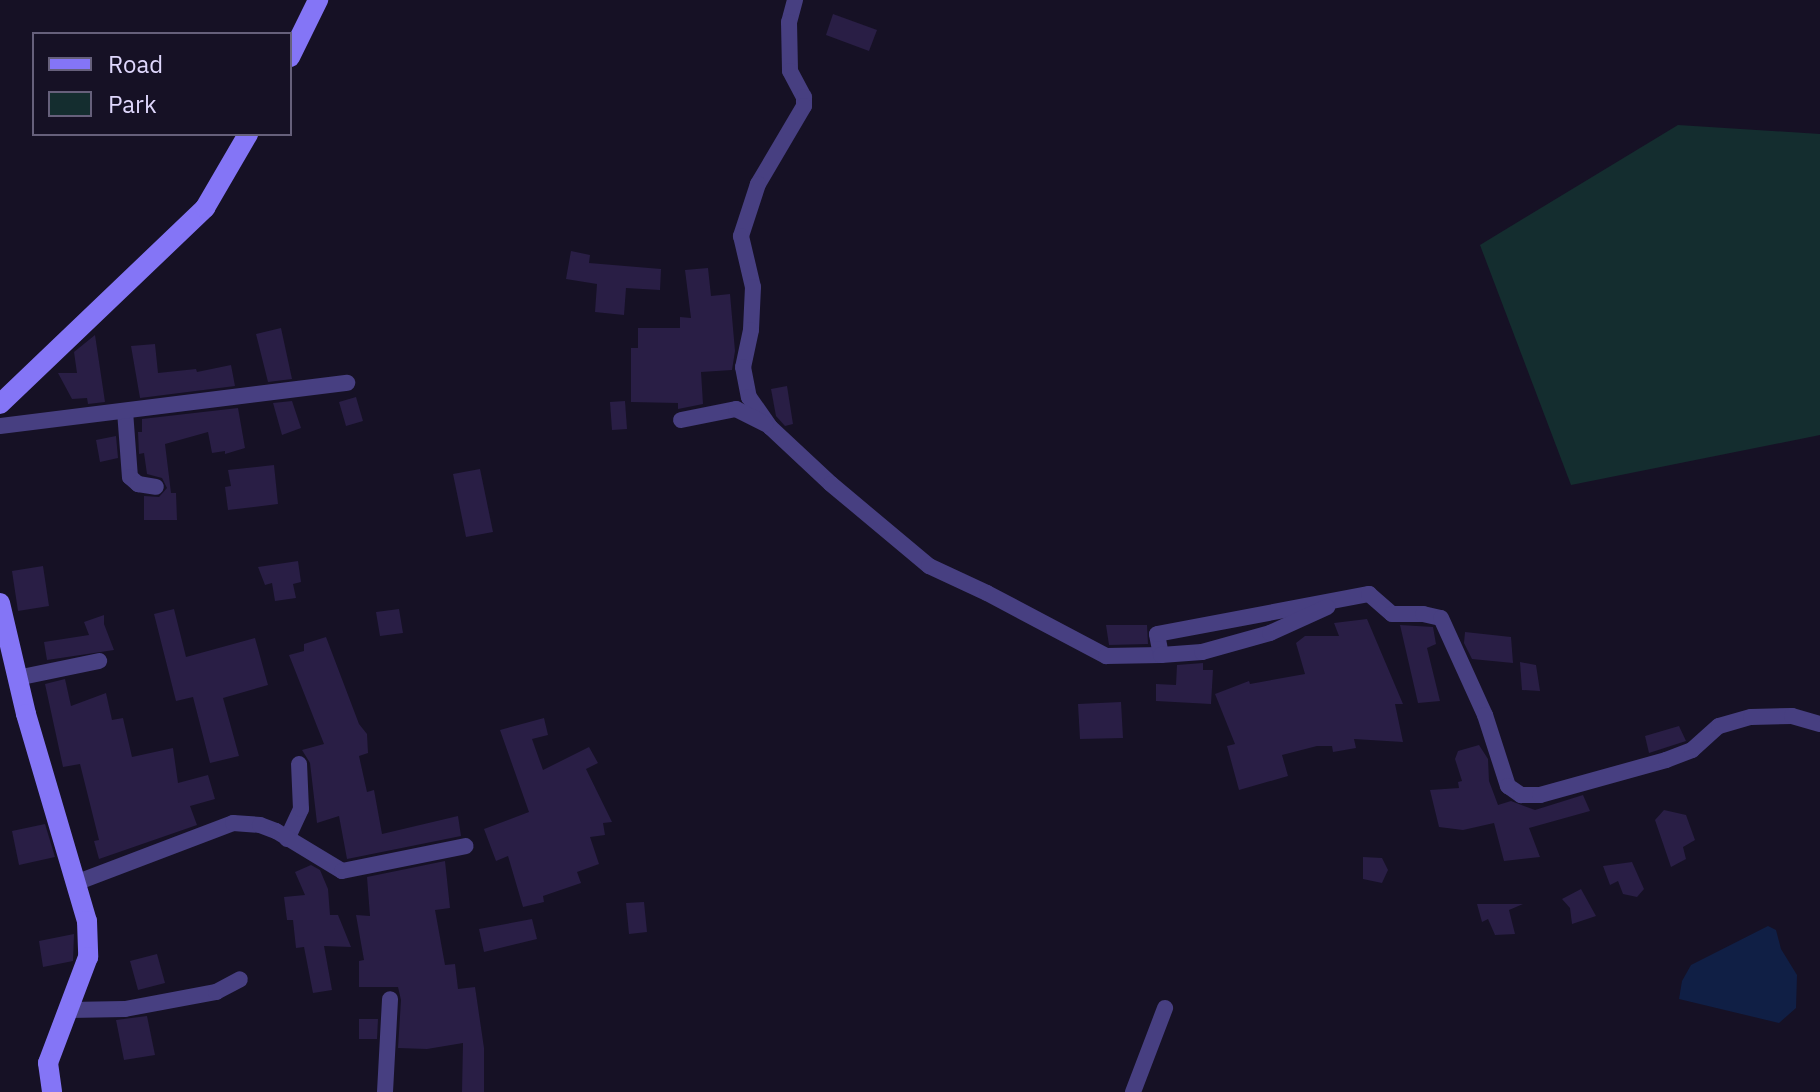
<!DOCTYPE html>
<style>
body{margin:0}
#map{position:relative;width:1820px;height:1092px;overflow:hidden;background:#161125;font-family:"IBM Plex Sans",sans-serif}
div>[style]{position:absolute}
.green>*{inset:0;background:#142d2f}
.water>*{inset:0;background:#101f45}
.building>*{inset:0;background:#291e45}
.street>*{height:16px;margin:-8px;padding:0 8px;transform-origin:8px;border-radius:8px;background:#473f81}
.secondary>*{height:20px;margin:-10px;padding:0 10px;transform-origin:10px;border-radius:10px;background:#8475f6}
span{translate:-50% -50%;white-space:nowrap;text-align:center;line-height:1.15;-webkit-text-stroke:7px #161125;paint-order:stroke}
.legend{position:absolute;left:32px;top:32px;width:260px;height:104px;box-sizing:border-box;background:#161125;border:2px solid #66607b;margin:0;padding:10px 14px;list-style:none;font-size:24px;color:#dfd7fc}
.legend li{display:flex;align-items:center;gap:16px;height:40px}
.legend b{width:40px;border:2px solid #66607b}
</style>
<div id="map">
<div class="green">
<i style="clip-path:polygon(1678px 125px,1820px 134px,1820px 435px,1571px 485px,1480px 245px)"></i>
</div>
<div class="water">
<i style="clip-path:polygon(1768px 926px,1776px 930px,1781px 949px,1797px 975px,1796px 1008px,1779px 1023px,1679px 999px,1682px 981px,1691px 965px)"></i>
</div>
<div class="building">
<i style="clip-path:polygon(833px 14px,877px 30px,869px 51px,826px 35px)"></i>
<i style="clip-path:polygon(571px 251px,590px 255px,589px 263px,661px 269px,660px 290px,626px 288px,624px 315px,595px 312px,597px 284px,566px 279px)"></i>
<i style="clip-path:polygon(708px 268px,711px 296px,730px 294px,735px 351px,732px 370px,701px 372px,703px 404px,678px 409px,678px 403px,631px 402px,631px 348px,638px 348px,638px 328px,680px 328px,680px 317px,691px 318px,685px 270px)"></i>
<i style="clip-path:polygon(281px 328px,292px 379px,268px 382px,256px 334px)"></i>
<i style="clip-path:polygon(95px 335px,105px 402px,88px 404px,87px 398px,72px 399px,58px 373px,77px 373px,74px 352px)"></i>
<i style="clip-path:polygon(155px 344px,158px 373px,196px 369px,197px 372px,231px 365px,235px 386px,140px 398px,131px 346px)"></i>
<i style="clip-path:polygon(787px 386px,793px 424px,785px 426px,776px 416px,771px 389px)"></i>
<i style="clip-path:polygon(356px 397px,363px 421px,346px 426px,339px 402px)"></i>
<i style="clip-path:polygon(292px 401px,301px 428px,282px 435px,273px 403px)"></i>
<i style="clip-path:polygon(625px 401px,627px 429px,612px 430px,610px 402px)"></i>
<i style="clip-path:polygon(238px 408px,245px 448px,225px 454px,225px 451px,212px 453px,208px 432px,165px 444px,171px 493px,176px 493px,177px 520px,144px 520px,144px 496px,159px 497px,167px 488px,162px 478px,147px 474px,144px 453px,139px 454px,138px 432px,142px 432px,142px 419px)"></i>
<i style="clip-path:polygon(116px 436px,118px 458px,100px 462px,96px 440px)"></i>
<i style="clip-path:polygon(274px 465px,278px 504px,228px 510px,225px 487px,231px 486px,228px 470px)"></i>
<i style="clip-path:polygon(480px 469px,493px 532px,466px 537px,453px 474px)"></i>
<i style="clip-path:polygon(298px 561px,301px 582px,293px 584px,296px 598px,275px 601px,272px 583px,265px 585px,258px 567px)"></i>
<i style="clip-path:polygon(43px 566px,49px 606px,18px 611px,12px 571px)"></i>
<i style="clip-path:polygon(174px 609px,186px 657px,255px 638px,268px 685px,223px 698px,239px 756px,210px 763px,193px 697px,176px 701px,154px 614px)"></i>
<i style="clip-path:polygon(399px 609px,403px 633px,380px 636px,376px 612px)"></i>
<i style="clip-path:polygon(104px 615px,104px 624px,114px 650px,47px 660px,44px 642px,89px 635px,84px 622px)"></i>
<i style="clip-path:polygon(1367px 619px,1403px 704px,1395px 704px,1403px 742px,1354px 739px,1356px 748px,1333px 752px,1332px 746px,1317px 746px,1282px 755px,1288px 776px,1239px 790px,1227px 746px,1235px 744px,1215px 694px,1249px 681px,1250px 684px,1305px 674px,1296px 643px,1305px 636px,1339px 636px,1334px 623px)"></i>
<i style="clip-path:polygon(1106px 625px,1147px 625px,1148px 644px,1109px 645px)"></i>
<i style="clip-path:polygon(1400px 625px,1433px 627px,1436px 644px,1427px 648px,1440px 701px,1418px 703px)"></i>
<i style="clip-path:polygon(1465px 632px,1511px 637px,1513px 663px,1472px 659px,1464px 643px)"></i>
<i style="clip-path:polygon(326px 637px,359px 724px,367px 734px,368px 753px,359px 756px,367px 792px,374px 790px,382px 834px,458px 816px,461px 836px,347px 859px,339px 816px,317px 823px,310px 763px,302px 750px,324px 744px,289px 655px,304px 651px,304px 644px)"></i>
<i style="clip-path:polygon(1520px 662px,1536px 665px,1540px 691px,1522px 690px)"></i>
<i style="clip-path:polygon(1203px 663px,1203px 670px,1213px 670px,1211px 704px,1156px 701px,1156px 684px,1176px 685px,1177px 665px)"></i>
<i style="clip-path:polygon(65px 679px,71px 706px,106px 693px,112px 720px,123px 718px,132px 757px,173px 748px,178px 783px,208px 775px,215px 799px,190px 806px,197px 825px,99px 859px,94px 841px,99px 840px,80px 764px,63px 767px,45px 684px)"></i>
<i style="clip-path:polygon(1121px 702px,1123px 738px,1080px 739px,1078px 704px)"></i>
<i style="clip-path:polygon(544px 718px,548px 735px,532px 739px,543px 770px,589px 747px,598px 763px,586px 769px,612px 822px,603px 823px,605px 835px,590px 837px,599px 864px,577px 872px,581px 883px,543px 896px,544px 902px,523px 907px,508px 856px,496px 861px,484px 829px,529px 812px,500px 730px)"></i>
<i style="clip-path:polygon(1679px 726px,1686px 741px,1649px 753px,1645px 736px)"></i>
<i style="clip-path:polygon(1479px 745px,1488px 759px,1489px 781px,1498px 805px,1511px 801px,1535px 810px,1583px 795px,1590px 811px,1529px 828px,1540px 857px,1504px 861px,1494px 823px,1463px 830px,1439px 827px,1430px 790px,1459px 788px,1458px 782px,1462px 781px,1455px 759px,1458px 751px)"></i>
<i style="clip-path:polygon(1664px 810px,1686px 815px,1695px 840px,1683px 847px,1686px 859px,1671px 867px,1655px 820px)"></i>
<i style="clip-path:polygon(45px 824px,55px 857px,19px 865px,12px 831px)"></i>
<i style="clip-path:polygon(1363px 857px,1382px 858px,1388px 870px,1382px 883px,1363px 879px)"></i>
<i style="clip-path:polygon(445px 861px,450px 908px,435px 910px,445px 965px,455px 964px,458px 989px,475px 987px,484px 1048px,484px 1092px,462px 1092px,463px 1043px,427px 1049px,398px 1048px,401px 1000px,398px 987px,359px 987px,359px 961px,364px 960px,356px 915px,370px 916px,367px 877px)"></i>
<i style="clip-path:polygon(1632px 862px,1644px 889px,1637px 897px,1623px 894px,1618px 881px,1610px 885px,1603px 866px)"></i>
<i style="clip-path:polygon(311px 865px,320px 870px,328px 889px,330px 915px,338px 915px,351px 947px,324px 946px,332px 990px,313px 993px,304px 947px,296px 948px,293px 920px,287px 920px,284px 897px,305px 895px,295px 872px)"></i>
<i style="clip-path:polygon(1581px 889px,1596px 916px,1572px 924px,1570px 908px,1562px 899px)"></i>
<i style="clip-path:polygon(644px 902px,647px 932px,629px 934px,626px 903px)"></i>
<i style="clip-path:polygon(1477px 904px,1523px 904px,1509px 910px,1515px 934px,1495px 935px,1488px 919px,1482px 922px)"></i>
<i style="clip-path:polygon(532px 919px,537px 939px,484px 952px,479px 929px)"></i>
<i style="clip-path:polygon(74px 934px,73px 961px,43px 967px,39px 941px)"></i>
<i style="clip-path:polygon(157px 954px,165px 983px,138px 990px,130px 961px)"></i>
<i style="clip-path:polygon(147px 1016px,155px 1055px,124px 1060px,116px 1020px)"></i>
<i style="clip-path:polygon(359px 1019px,378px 1019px,377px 1039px,359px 1039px)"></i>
</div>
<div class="street">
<i style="left:795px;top:0;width:23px;rotate:105deg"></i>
<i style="left:789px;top:22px;width:49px;rotate:88.8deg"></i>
<i style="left:790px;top:71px;width:30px;rotate:62deg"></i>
<i style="left:804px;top:97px;width:9px;rotate:90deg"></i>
<i style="left:804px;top:106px;width:91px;rotate:120.5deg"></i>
<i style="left:758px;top:184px;width:55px;rotate:108.1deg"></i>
<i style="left:741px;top:236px;width:52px;rotate:76.8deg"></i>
<i style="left:753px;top:287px;width:43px;rotate:92.7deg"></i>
<i style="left:751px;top:330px;width:38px;rotate:102deg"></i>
<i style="left:743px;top:367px;width:31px;rotate:79deg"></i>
<i style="left:749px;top:397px;width:37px;rotate:55deg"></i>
<i style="left:770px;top:427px;width:83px;rotate:43.1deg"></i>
<i style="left:831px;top:484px;width:128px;rotate:39.9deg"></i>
<i style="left:929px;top:566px;width:64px;rotate:25deg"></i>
<i style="left:987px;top:593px;width:135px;rotate:27.9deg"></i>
<i style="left:1106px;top:656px;width:55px;rotate:-1deg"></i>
<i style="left:1161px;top:655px;width:21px;rotate:-101deg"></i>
<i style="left:1157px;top:634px;width:216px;rotate:-10.7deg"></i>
<i style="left:1369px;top:594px;width:30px;rotate:41deg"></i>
<i style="left:1392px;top:614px;width:31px"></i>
<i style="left:1423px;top:614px;width:18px;rotate:13deg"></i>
<i style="left:1441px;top:618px;width:107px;rotate:65.6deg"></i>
<i style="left:1485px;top:715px;width:75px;rotate:72.1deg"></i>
<i style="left:1508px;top:786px;width:16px;rotate:35deg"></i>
<i style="left:1521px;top:795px;width:19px"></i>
<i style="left:1540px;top:795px;width:131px;rotate:-15.5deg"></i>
<i style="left:1666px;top:760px;width:28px;rotate:-21deg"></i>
<i style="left:1692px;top:750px;width:36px;rotate:-42deg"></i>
<i style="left:1719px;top:726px;width:33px;rotate:-16deg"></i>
<i style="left:1751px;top:717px;width:41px;rotate:-1.4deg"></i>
<i style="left:1792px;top:716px;width:29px;rotate:16deg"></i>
<i style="left:125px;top:411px;width:66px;rotate:85.7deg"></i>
<i style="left:130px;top:477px;width:11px;rotate:41deg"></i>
<i style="left:138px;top:484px;width:18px;rotate:9deg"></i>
<i style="left:681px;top:420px;width:56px;rotate:-11.3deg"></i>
<i style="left:736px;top:409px;width:33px;rotate:27deg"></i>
<i style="left:0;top:426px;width:350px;rotate:-7.1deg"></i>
<i style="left:1161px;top:655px;width:41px;rotate:-4.2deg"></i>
<i style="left:1202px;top:652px;width:71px;rotate:-15.6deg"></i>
<i style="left:1270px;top:633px;width:63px;rotate:-24.5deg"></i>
<i style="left:17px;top:678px;width:84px;rotate:-11.7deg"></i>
<i style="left:287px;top:839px;width:33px;rotate:-65deg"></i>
<i style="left:301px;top:809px;width:45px;rotate:-92.5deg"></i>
<i style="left:78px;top:882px;width:166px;rotate:-20.8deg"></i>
<i style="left:233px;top:823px;width:27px;rotate:4deg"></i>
<i style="left:260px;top:825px;width:17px;rotate:21deg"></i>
<i style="left:276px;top:831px;width:77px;rotate:31.2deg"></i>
<i style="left:342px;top:871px;width:126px;rotate:-11.4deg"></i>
<i style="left:69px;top:1010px;width:56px;rotate:-1deg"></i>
<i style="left:125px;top:1009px;width:93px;rotate:-10.6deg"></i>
<i style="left:216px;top:992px;width:27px;rotate:-28deg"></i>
<i style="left:385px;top:1092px;width:93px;rotate:-86.9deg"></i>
<i style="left:1133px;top:1092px;width:90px;rotate:-69.1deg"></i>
</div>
<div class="secondary">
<i style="left:290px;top:57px;width:64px;rotate:-63.8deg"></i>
<i style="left:0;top:404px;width:284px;rotate:-43.7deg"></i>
<i style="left:205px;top:208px;width:86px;rotate:-59.8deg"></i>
<i style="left:0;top:603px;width:114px;rotate:76.8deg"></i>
<i style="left:26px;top:714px;width:216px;rotate:73.6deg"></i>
<i style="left:87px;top:921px;width:36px;rotate:88deg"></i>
<i style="left:88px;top:957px;width:113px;rotate:110.7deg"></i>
<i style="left:48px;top:1063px;width:29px;rotate:82deg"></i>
</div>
<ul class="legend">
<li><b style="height:10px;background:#8475f6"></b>Road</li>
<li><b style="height:22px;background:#142d2f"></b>Park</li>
</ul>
</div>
